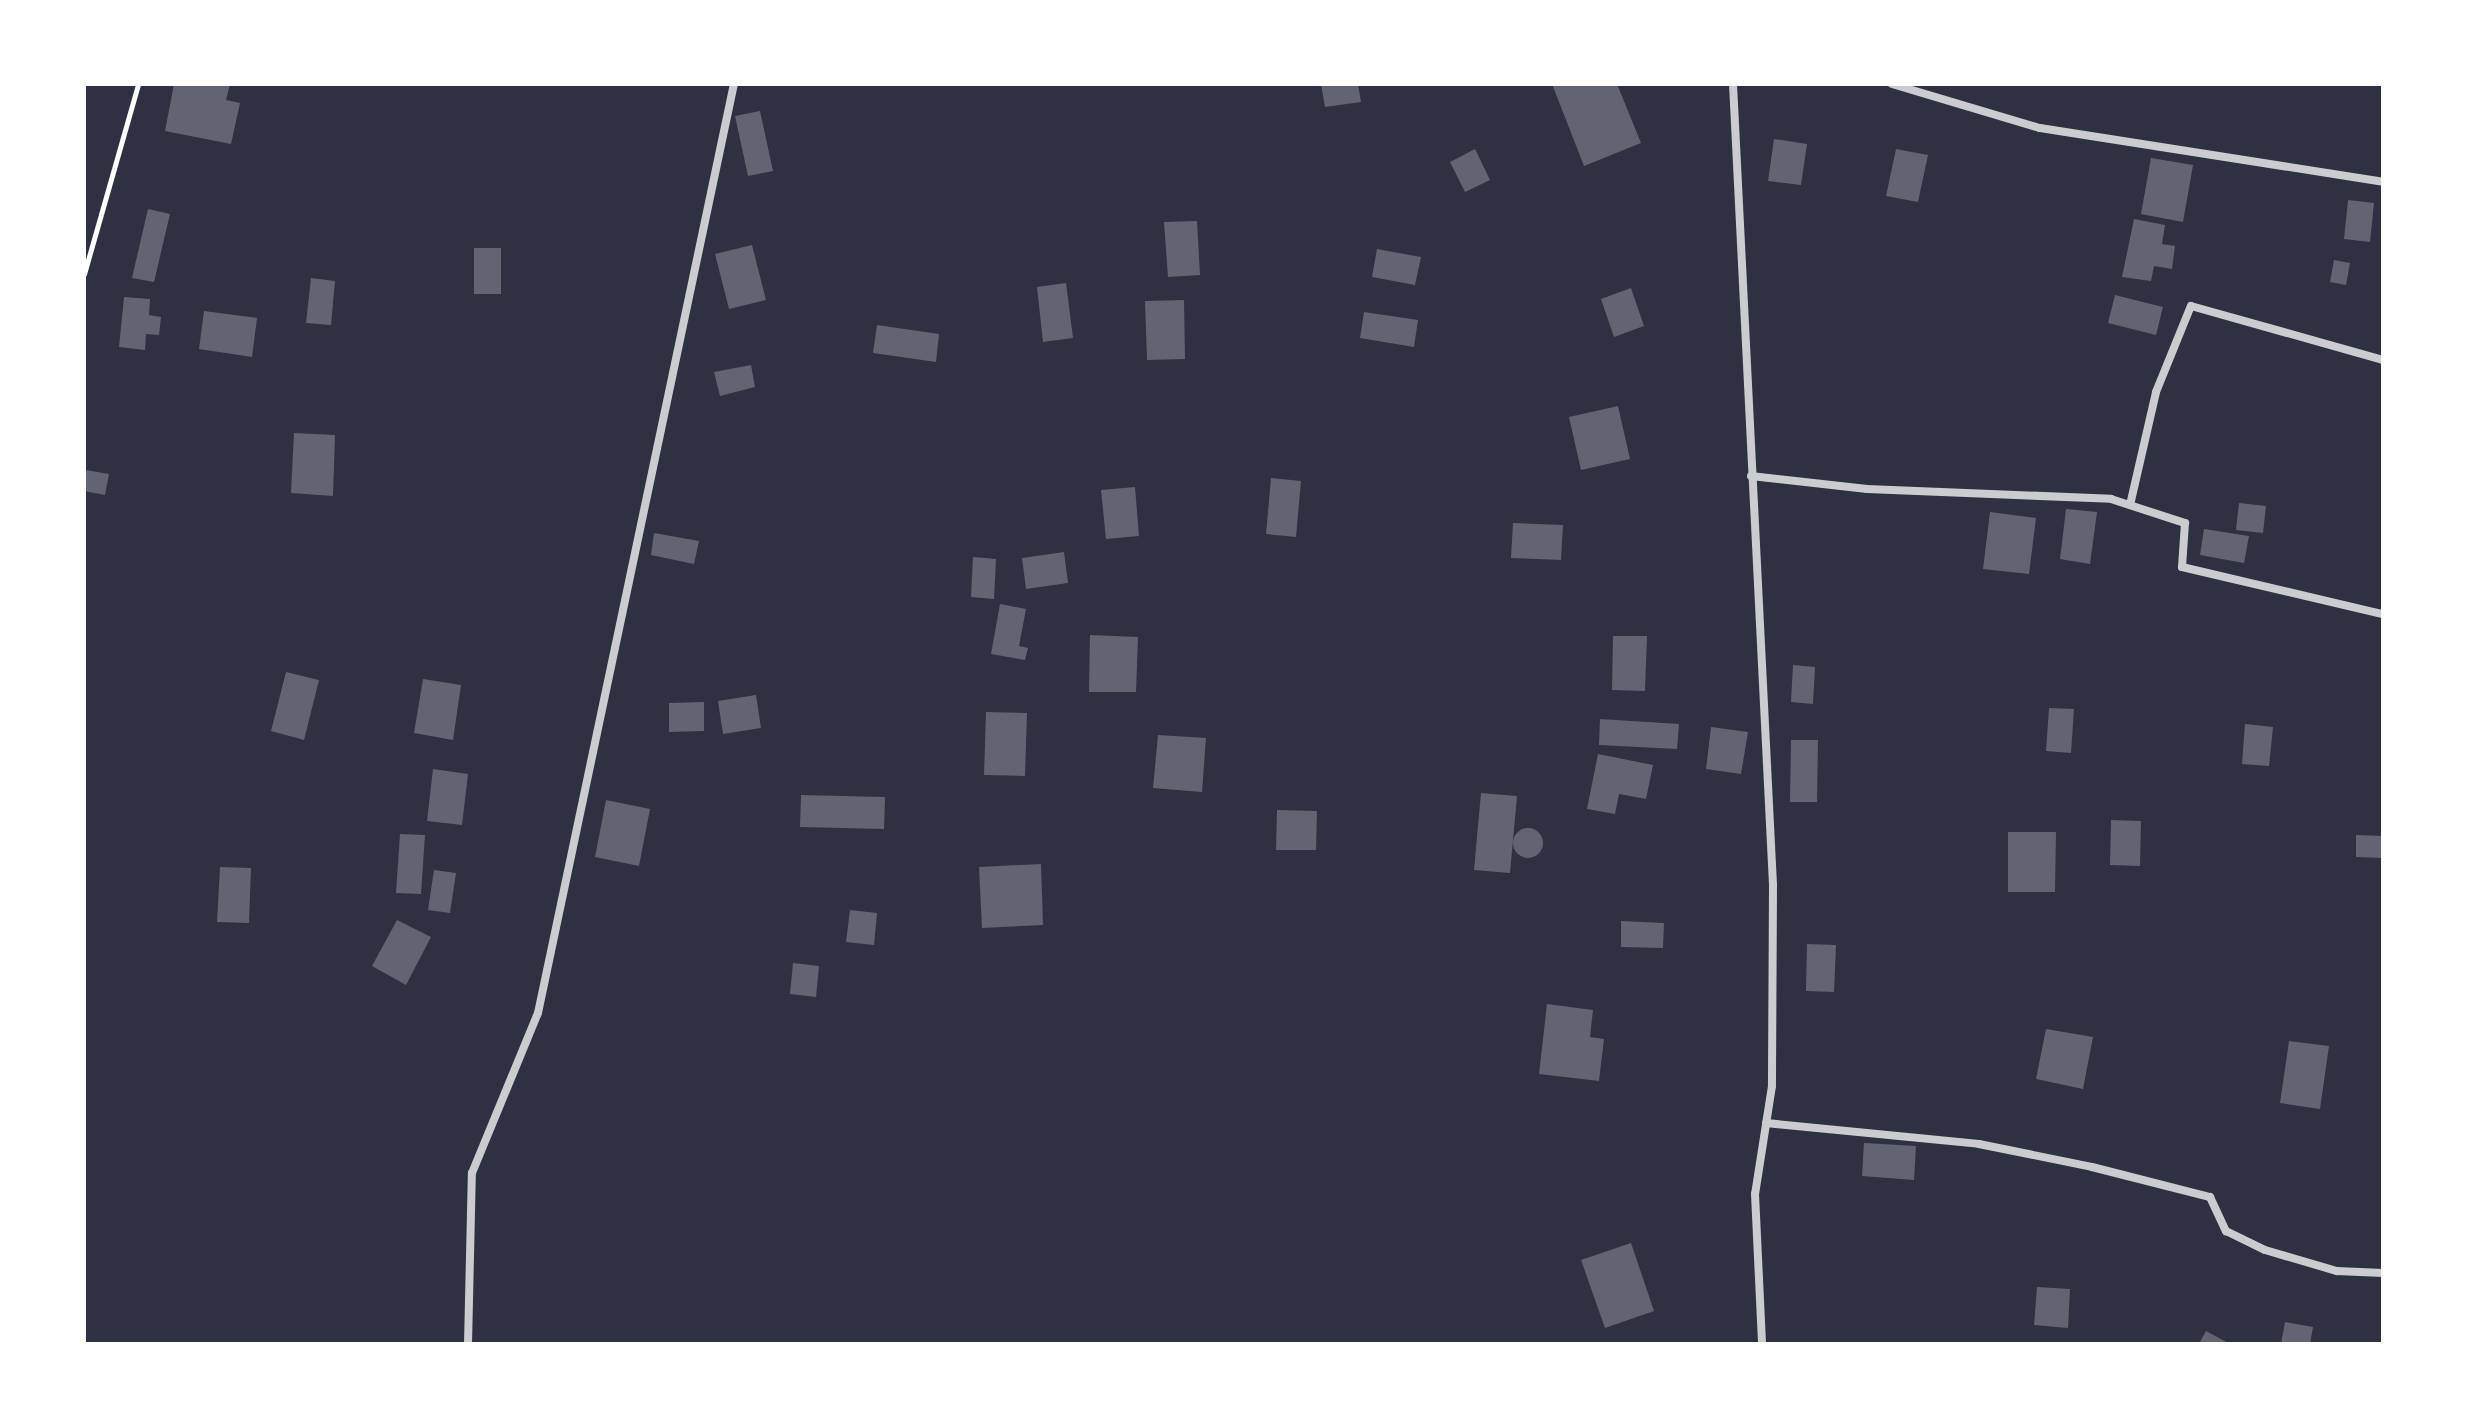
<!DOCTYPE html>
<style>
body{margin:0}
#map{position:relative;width:2467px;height:1428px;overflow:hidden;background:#2d3142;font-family:"Times New Roman",serif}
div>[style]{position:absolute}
.building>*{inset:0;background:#626471}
.round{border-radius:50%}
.path>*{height:5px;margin:-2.5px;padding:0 2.5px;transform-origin:2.5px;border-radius:2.5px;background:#fff}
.minor>*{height:8px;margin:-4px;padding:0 4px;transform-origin:4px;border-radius:4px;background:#caccd0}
span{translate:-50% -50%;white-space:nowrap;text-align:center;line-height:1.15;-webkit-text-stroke:7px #fff;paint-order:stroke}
.frame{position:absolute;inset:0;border:86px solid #fff;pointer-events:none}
</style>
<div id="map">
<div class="building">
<i style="clip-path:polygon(174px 84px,230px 84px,226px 100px,240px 103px,231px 144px,165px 131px)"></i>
<i style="clip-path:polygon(1321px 84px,1358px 84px,1361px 102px,1325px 107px)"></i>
<i style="clip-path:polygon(1552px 84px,1617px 84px,1641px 143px,1584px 166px)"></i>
<i style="clip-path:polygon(760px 111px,773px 171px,748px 176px,735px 116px)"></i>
<i style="clip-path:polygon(1774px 139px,1807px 144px,1801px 185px,1768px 181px)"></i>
<i style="clip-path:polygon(1475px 149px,1490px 180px,1465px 192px,1450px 162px)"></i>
<i style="clip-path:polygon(1896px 149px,1928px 155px,1918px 202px,1886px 196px)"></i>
<i style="clip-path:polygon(2151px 158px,2193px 165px,2183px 222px,2141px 214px)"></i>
<i style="clip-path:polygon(2348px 200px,2374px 203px,2370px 242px,2344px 239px)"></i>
<i style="clip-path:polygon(148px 209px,170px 214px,154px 282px,132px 278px)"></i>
<i style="clip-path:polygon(2134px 219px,2165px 225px,2162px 244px,2175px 246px,2172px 269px,2154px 266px,2151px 281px,2122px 277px)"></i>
<i style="clip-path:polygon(1197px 221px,1200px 275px,1168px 277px,1164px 222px)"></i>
<i style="clip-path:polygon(752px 245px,766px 300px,729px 309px,715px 254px)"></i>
<i style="clip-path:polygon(474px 248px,501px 248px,501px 294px,474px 294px)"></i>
<i style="clip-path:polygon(1377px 249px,1421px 257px,1415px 285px,1372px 277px)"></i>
<i style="clip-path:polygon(2334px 260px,2350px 263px,2346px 285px,2330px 282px)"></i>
<i style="clip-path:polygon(311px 278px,335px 281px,331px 325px,306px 323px)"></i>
<i style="clip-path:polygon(1066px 283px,1073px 338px,1043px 342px,1037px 287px)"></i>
<i style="clip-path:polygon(1631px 288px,1644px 326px,1614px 337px,1601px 299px)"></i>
<i style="clip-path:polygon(2115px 295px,2163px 307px,2156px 335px,2108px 323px)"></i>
<i style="clip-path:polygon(124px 297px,150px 299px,149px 315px,161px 317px,159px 335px,146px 334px,145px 350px,119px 347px)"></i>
<i style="clip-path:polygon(1184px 300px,1185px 359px,1147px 360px,1145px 301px)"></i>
<i style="clip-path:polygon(204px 311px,257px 318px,252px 357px,199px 349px)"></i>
<i style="clip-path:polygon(1364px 312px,1418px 320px,1414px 347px,1360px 338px)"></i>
<i style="clip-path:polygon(877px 325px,939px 334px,936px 362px,873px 353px)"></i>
<i style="clip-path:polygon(751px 365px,755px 387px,720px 396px,714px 372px)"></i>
<i style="clip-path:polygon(1618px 406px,1630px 459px,1581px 470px,1569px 417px)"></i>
<i style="clip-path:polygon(294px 433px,335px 435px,333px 496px,291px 493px)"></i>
<i style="clip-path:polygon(86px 470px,109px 474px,105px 495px,84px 491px)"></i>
<i style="clip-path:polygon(1271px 478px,1301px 481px,1296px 537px,1266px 534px)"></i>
<i style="clip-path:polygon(1135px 487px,1139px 536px,1106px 539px,1101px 490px)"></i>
<i style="clip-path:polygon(2239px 503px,2266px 506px,2263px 533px,2236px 530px)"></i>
<i style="clip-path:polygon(2066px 509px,2097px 512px,2090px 564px,2060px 559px)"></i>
<i style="clip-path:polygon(1990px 512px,2036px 518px,2029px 574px,1983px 569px)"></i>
<i style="clip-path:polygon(1513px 523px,1563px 525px,1561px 560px,1511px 558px)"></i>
<i style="clip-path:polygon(2204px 529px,2249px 536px,2244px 563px,2200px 555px)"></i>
<i style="clip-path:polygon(654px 533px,699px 541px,694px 564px,651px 555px)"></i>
<i style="clip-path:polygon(1064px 552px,1068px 583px,1026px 589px,1022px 558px)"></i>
<i style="clip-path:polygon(973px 557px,996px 559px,994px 599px,971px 597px)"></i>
<i style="clip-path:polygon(1000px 604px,1026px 609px,1019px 646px,1028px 648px,1025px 660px,991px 654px)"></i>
<i style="clip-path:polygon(1090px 635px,1138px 637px,1136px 692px,1089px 692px)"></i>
<i style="clip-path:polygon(1613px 636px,1647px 636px,1645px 691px,1612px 690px)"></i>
<i style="clip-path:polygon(1793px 665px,1815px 667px,1813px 704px,1791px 702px)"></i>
<i style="clip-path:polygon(286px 672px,319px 680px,304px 740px,271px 731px)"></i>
<i style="clip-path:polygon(423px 679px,461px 685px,453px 740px,414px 733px)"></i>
<i style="clip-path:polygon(756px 695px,761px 728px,723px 734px,718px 701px)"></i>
<i style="clip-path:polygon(704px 702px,704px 731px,669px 732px,669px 703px)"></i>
<i style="clip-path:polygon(2049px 708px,2074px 709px,2071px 753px,2046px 751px)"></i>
<i style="clip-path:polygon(986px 712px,1027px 713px,1025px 776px,984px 775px)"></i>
<i style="clip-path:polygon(1600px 719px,1679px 724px,1677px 749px,1599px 745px)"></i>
<i style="clip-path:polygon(2245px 724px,2273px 727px,2269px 766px,2242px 764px)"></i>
<i style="clip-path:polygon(1711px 727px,1748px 732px,1741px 774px,1706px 769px)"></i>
<i style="clip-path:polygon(1158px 735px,1206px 738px,1202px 792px,1153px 788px)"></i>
<i style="clip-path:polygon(1791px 740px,1818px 740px,1817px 802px,1790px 802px)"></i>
<i style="clip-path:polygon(1598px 754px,1653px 765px,1646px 799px,1619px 794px,1615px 814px,1587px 809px)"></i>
<i style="clip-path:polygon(433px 769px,468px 774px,462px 825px,427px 821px)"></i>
<i style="clip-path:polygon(1481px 793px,1517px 796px,1510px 873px,1474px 870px)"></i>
<i style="clip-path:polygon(801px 795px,885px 797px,884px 829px,800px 827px)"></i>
<i style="clip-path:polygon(606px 800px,650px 809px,639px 866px,595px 857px)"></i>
<i style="clip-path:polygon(1277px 810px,1317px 811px,1316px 850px,1276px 850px)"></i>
<i style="clip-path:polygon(2111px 820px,2141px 821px,2140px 866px,2110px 865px)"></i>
<i class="round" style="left:1513px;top:828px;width:30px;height:30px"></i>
<i style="clip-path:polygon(2008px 832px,2056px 832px,2055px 892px,2008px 892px)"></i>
<i style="clip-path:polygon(400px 834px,425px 835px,421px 894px,396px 893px)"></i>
<i style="clip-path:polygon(2356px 835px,2383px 836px,2383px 858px,2356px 857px)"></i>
<i style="clip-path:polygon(1041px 864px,1043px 925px,982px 928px,979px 867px)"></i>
<i style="clip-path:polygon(220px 867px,251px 868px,249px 923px,217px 922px)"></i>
<i style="clip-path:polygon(434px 870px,456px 873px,450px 913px,428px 910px)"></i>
<i style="clip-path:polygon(850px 910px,877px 913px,874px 945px,846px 942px)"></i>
<i style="clip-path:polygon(397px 920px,431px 937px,406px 985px,372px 966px)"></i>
<i style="clip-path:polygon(1621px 921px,1664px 923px,1663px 948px,1621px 947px)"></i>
<i style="clip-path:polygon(1807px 944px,1836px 945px,1834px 992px,1806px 991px)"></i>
<i style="clip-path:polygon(793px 963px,819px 966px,816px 997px,790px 994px)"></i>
<i style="clip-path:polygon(1547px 1004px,1593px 1010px,1590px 1037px,1604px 1039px,1599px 1081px,1539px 1074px)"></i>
<i style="clip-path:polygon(2046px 1029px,2093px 1037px,2083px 1089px,2036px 1079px)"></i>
<i style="clip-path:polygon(2289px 1041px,2329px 1046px,2320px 1109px,2280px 1103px)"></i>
<i style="clip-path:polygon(1864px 1143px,1916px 1146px,1914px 1180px,1862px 1176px)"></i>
<i style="clip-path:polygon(1631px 1243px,1654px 1311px,1605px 1328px,1581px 1260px)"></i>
<i style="clip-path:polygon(2037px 1287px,2070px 1289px,2068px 1328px,2034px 1325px)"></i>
<i style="clip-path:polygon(2285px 1322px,2313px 1327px,2310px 1344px,2281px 1344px)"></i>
<i style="clip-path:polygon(2206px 1331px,2230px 1344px,2199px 1344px)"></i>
</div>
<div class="path">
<i style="left:84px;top:274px;width:198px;rotate:-74.1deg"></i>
</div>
<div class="minor">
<i style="left:1733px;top:84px;width:802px;rotate:87.14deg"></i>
<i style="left:1773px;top:885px;width:201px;rotate:90.3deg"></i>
<i style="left:1772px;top:1086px;width:109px;rotate:98.9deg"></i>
<i style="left:1755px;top:1194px;width:150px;rotate:87.3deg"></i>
<i style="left:1892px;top:84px;width:154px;rotate:16.6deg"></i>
<i style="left:2040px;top:128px;width:347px;rotate:8.9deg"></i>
<i style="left:1751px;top:476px;width:117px;rotate:6.4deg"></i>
<i style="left:1867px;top:489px;width:244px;rotate:2.3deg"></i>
<i style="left:2111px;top:499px;width:78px;rotate:18deg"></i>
<i style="left:2185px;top:523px;width:44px;rotate:93.9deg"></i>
<i style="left:2182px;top:567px;width:206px;rotate:13.2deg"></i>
<i style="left:2130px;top:505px;width:116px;rotate:-77deg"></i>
<i style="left:2156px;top:392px;width:93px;rotate:-67.9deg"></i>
<i style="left:2191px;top:306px;width:199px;rotate:15.7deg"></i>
<i style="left:1766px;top:1123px;width:214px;rotate:5.6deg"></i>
<i style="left:1979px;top:1144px;width:115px;rotate:11.5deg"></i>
<i style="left:2092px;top:1167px;width:122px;rotate:14.3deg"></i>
<i style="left:2210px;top:1197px;width:38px;rotate:65deg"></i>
<i style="left:2226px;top:1231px;width:43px;rotate:26deg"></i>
<i style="left:2265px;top:1250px;width:75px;rotate:16.3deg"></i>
<i style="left:2337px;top:1271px;width:46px;rotate:2.5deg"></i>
<i style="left:468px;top:1344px;width:171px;rotate:-88.7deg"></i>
<i style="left:472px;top:1173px;width:173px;rotate:-67.6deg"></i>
<i style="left:538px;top:1013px;width:949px;rotate:-78.09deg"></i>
</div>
<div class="frame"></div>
</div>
